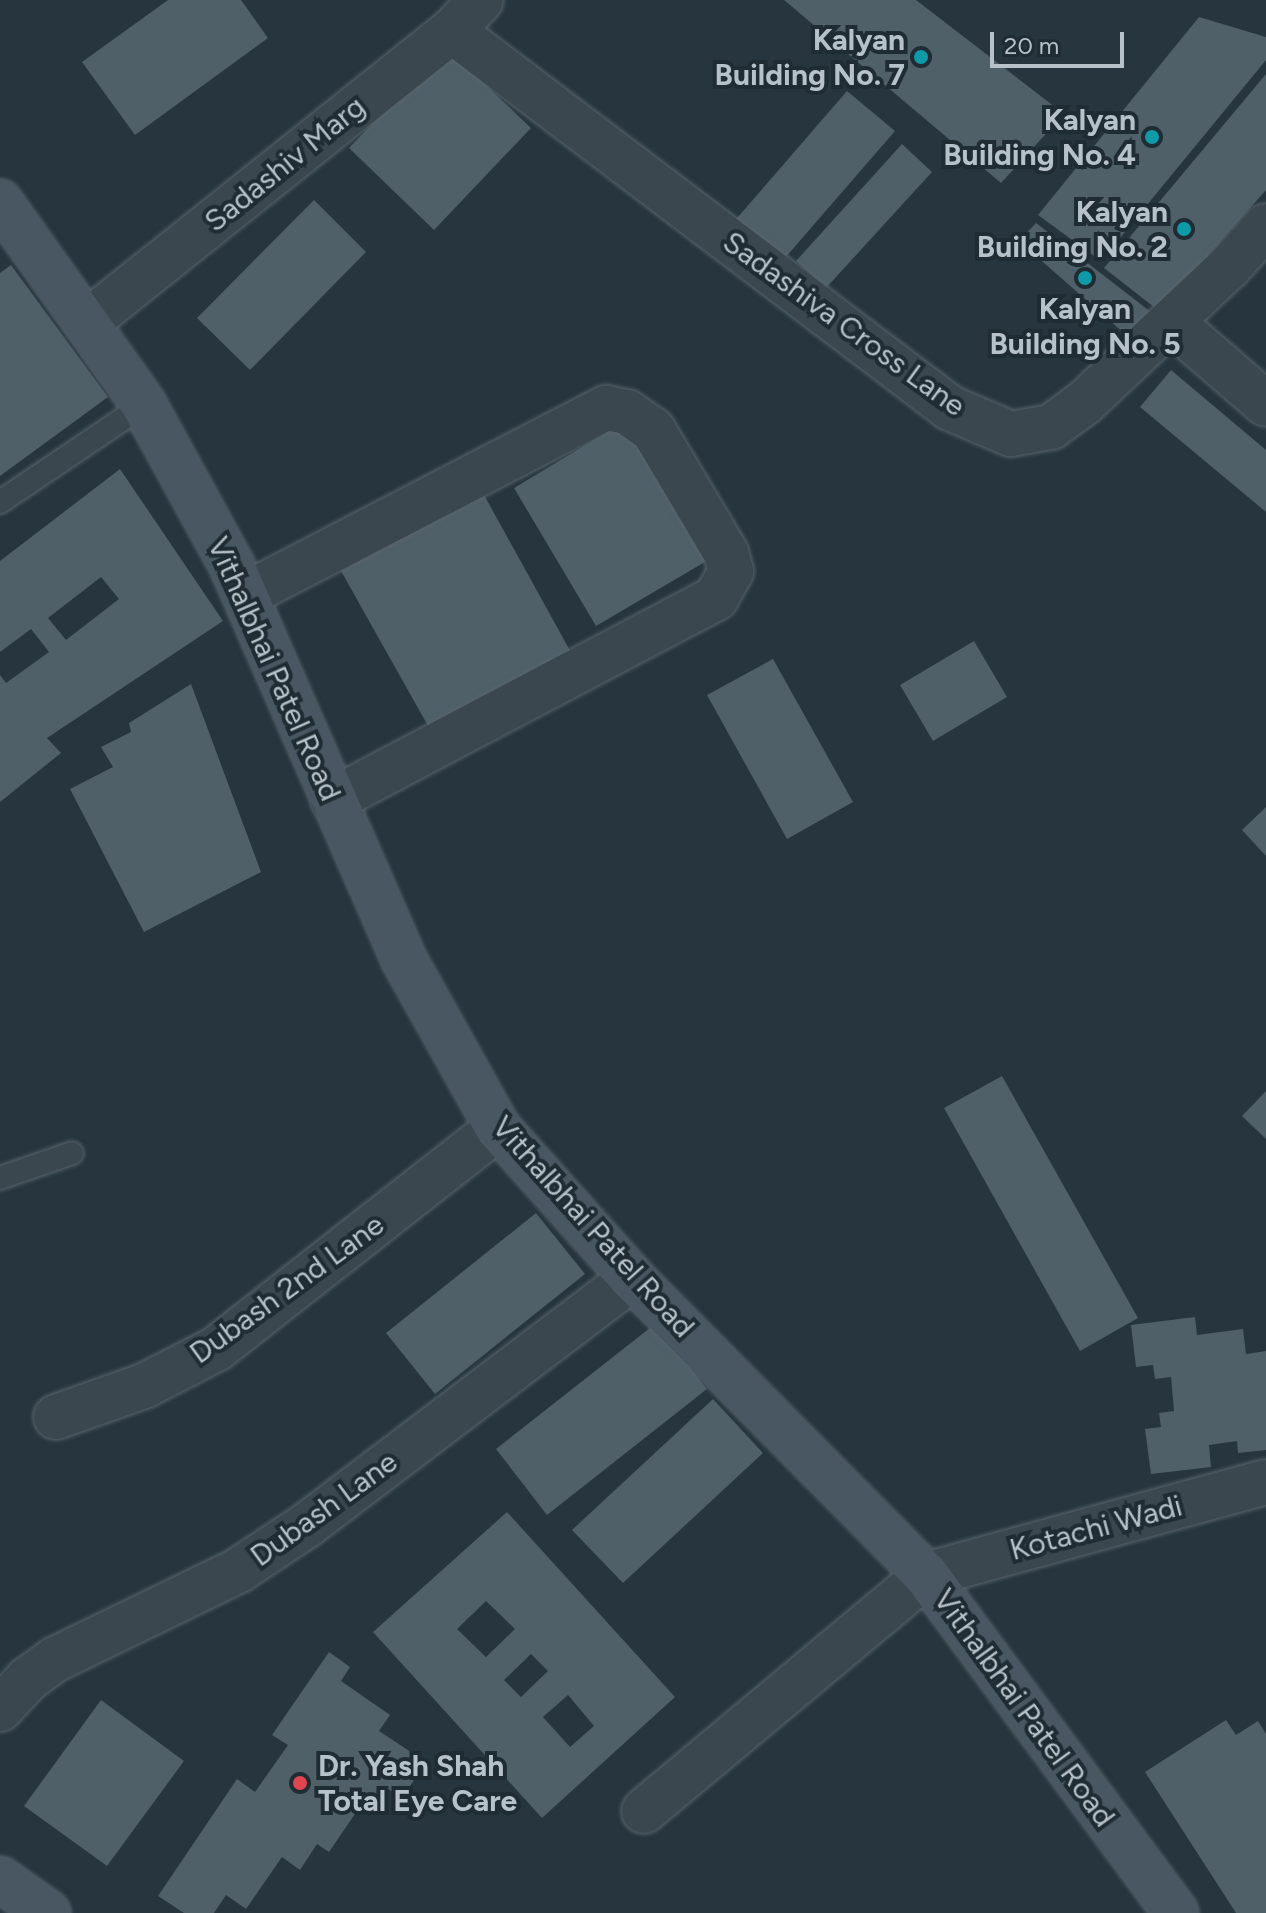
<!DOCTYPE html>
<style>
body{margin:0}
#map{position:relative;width:1266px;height:1913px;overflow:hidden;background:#26353e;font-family:Figtree,sans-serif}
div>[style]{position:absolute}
.building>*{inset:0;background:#4f6069}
.roads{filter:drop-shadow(0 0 2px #58646c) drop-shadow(0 0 2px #58646c)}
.lane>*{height:22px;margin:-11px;padding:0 11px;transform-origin:11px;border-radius:11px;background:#3a474e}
.street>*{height:44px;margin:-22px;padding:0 22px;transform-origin:22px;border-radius:22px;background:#3a474e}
.secondary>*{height:44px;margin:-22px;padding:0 22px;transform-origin:22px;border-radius:22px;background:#485761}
.dots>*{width:22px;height:22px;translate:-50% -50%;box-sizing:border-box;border:4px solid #1f2c33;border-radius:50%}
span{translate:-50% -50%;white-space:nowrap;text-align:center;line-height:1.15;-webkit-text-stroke:8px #1f2c33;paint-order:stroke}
.poi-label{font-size:30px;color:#b6c1c9;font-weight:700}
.right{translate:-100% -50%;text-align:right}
.left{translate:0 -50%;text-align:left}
.street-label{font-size:30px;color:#b6c1c9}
.scale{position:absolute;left:990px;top:32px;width:134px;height:36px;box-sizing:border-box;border:4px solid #b6c1c9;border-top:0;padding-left:10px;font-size:24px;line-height:28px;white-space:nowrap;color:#b6c1c9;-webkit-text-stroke:6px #1f2c33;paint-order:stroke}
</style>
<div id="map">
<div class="building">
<i style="clip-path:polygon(168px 0,241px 0,268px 38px,135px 135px,82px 62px)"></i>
<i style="clip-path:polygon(784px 0,916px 0,1064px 114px,1001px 183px)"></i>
<i style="clip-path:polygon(1199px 17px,1266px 37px,1266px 60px,1101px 261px,1038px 215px)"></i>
<i style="clip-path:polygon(446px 47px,531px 128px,434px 230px,349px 148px)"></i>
<i style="clip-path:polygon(1266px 74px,1266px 190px,1159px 311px,1104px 268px)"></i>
<i style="clip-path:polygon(847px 91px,895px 131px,772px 273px,725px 232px)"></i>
<i style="clip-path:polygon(902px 144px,932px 172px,826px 288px,796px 261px)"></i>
<i style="clip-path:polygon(314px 200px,366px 252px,250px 370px,197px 318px)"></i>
<i style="clip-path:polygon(1036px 223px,1156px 316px,1133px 341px,1019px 241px)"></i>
<i style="clip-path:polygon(11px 265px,108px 397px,0 476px,0 273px)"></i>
<i style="clip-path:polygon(1171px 370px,1266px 450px,1266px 512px,1140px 407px)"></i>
<i style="clip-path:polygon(627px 420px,710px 559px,596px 626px,514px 488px)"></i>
<i style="clip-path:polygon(evenodd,120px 469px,223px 621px,47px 738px,61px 753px,0 802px,0 675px,6px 683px,49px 652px,31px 629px,0 652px,0 561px,120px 469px,101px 577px,119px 599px,66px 640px,48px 618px,101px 577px)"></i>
<i style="clip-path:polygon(483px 493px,573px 656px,432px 733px,341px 571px)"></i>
<i style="clip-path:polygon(974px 641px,1007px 697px,933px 741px,900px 685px)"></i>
<i style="clip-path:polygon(773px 659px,853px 802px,787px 839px,707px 695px)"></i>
<i style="clip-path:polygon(191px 684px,261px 872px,144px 932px,70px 789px,113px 767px,101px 747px,131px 732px,129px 723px)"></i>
<i style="clip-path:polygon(1266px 807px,1266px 856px,1242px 830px)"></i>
<i style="clip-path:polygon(1002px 1076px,1138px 1318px,1080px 1351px,944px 1108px)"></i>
<i style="clip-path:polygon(1266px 1091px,1266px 1139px,1242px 1116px)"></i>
<i style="clip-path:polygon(536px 1213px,585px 1274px,435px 1394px,386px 1333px)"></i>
<i style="clip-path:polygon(1195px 1317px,1197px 1335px,1243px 1329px,1246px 1354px,1266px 1351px,1266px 1450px,1238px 1453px,1237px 1441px,1209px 1445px,1211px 1467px,1151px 1474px,1145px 1429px,1161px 1427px,1159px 1413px,1174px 1411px,1171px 1377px,1155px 1379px,1153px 1365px,1136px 1367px,1131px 1325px)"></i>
<i style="clip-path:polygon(655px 1324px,707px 1389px,547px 1515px,496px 1449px)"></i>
<i style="clip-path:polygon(713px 1399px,763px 1453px,623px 1583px,572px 1530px)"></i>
<i style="clip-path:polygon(evenodd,507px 1512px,675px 1697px,542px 1818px,373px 1632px,507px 1512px,486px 1601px,515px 1629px,486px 1657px,457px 1629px,486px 1601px,507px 1512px,531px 1654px,548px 1671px,521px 1697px,504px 1680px,531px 1654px,507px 1512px,568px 1695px,594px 1726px,570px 1747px,543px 1717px,568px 1695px)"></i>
<i style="clip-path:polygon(329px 1652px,350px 1667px,341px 1681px,390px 1715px,379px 1731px,426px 1762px,402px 1798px,385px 1787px,368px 1814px,359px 1808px,329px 1852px,317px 1844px,300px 1870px,282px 1857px,246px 1909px,226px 1895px,214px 1913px,184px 1913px,158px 1896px,237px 1779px,255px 1792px,288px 1745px,272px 1735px)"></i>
<i style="clip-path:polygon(101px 1700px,184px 1761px,107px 1866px,24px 1806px)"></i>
<i style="clip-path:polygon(1226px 1720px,1236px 1735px,1258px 1721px,1266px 1734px,1266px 1913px,1236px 1913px,1145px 1772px)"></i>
</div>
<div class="roads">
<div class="lane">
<i style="left:0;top:502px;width:174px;rotate:-34deg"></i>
<i style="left:0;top:1178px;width:76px;rotate:-19.1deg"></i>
</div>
<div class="street">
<i style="left:452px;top:31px;width:625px;rotate:37.13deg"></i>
<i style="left:950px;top:408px;width:66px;rotate:23.1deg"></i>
<i style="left:1011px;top:434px;width:41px;rotate:-9.9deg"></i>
<i style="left:1051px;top:427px;width:41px;rotate:-36deg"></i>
<i style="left:1084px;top:403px;width:199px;rotate:-43.2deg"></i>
<i style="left:1229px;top:267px;width:55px;rotate:-47.9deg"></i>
<i style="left:1171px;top:322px;width:125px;rotate:40.8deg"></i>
<i style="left:86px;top:323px;width:468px;rotate:-38.6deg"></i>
<i style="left:452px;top:31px;width:42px;rotate:-46.9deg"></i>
<i style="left:245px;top:595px;width:407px;rotate:-27.4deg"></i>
<i style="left:606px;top:408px;width:21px;rotate:11deg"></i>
<i style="left:627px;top:412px;width:32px;rotate:35deg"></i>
<i style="left:653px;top:430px;width:143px;rotate:59.3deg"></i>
<i style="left:726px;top:553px;width:19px;rotate:74deg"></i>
<i style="left:731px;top:571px;width:31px;rotate:119deg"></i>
<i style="left:716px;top:598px;width:433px;rotate:152.2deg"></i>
<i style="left:56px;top:1417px;width:93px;rotate:-19.4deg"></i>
<i style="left:144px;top:1386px;width:81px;rotate:-27.2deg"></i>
<i style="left:216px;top:1349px;width:358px;rotate:-38.1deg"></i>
<i style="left:0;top:1709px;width:41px;rotate:-47deg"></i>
<i style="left:28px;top:1679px;width:34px;rotate:-36deg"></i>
<i style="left:56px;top:1659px;width:203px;rotate:-25.9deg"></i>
<i style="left:239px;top:1570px;width:82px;rotate:-33.5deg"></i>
<i style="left:307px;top:1525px;width:408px;rotate:-37.2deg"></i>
<i style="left:644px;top:1811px;width:368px;rotate:-39.9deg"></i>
<i style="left:926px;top:1575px;width:352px;rotate:-15.3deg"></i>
</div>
<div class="secondary">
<i style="left:0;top:202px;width:249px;rotate:54.6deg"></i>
<i style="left:144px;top:405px;width:183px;rotate:61.3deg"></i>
<i style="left:232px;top:566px;width:428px;rotate:66.4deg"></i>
<i style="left:403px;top:958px;width:195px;rotate:60.8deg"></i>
<i style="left:498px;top:1128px;width:201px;rotate:48.2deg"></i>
<i style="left:632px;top:1278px;width:418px;rotate:45.3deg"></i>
<i style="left:926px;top:1575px;width:420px;rotate:53.5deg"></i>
<i style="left:0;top:1879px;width:59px;rotate:35.3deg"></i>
</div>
</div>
<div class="dots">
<i style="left:921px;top:57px;background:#0f9aa8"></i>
<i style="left:1152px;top:137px;background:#0f9aa8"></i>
<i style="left:1184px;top:229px;background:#0f9aa8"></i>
<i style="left:1085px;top:278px;background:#0f9aa8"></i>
<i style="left:300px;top:1783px;background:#e0444e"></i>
</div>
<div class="poi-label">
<span class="right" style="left:905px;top:57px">Kalyan<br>Building No. 7</span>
<span class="right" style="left:1136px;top:137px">Kalyan<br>Building No. 4</span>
<span class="right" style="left:1168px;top:229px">Kalyan<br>Building No. 2</span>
<span style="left:1085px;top:326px">Kalyan<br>Building No. 5</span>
<span class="left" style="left:318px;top:1783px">Dr. Yash Shah<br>Total Eye Care</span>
</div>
<div class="street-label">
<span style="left:285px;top:164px;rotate:-39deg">Sadashiv Marg</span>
<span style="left:844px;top:324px;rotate:36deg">Sadashiva Cross Lane</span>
<span style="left:274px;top:669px;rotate:66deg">Vithalbhai Patel Road</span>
<span style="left:593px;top:1227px;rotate:48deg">Vithalbhai Patel Road</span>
<span style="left:287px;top:1289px;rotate:-36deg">Dubash 2nd Lane</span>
<span style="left:324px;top:1509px;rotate:-36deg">Dubash Lane</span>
<span style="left:1096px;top:1528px;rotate:-15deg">Kotachi Wadi</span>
<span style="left:1024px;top:1708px;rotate:54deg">Vithalbhai Patel Road</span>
</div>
<div class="scale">20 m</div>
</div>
